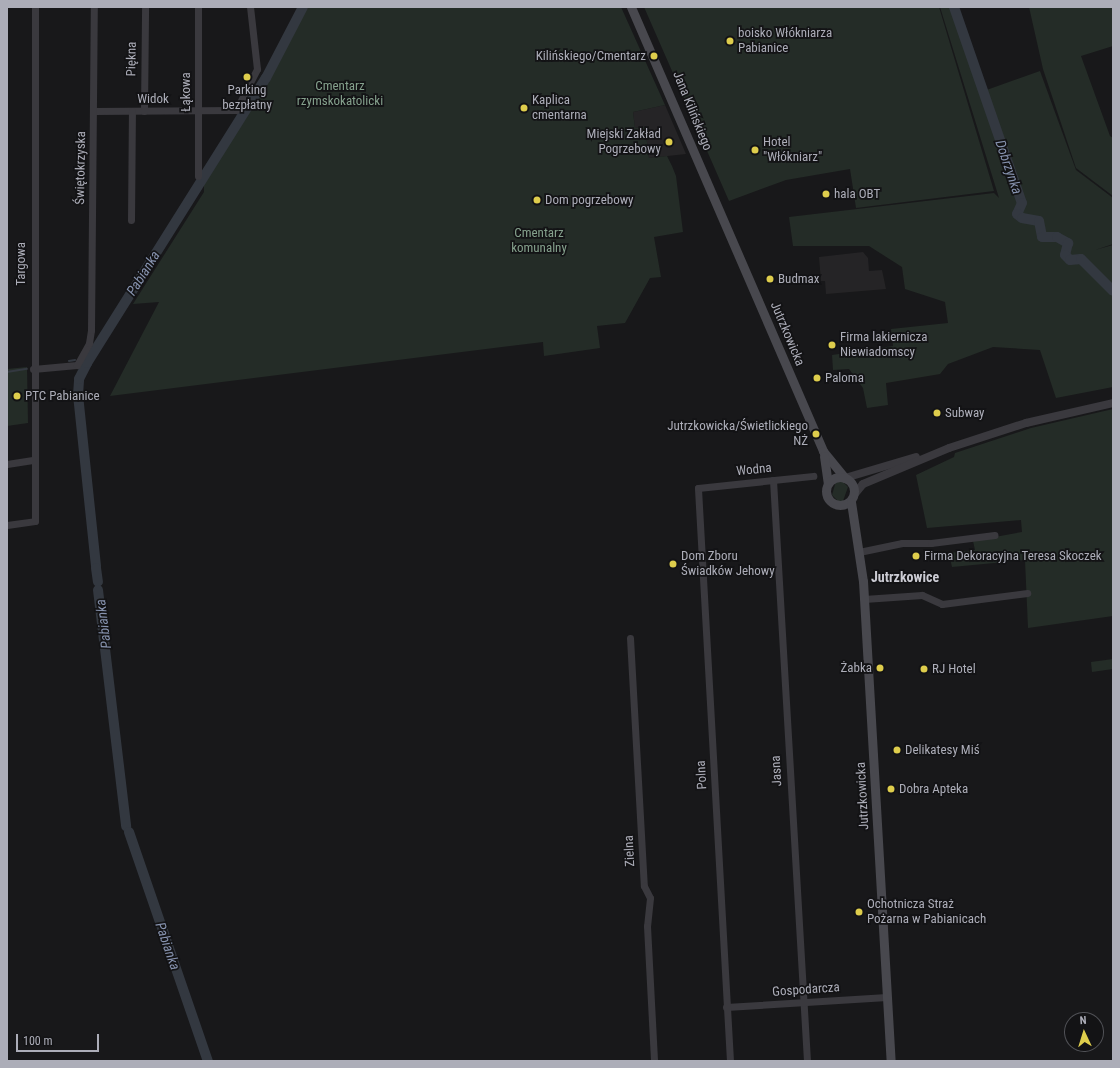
<!DOCTYPE html>
<meta charset="utf-8">
<style>
body{margin:0}
#map{position:relative;width:1120px;height:1068px;overflow:hidden;background:#18181a;font-family:"Roboto Condensed",sans-serif}
div>[style]{position:absolute}
.built>*{inset:0;background:#252426}
.green>*{inset:0;background:#242c27}
.stream>*{height:1.5px;margin:-0.75px;padding:0 0.75px;transform-origin:0.75px;border-radius:0.75px;background:#333840}
.river>*{height:10px;margin:-5px;padding:0 5px;transform-origin:5px;border-radius:5px;background:#333840}
.minor>*{height:7px;margin:-3.5px;padding:0 3.5px;transform-origin:3.5px;border-radius:3.5px;background:#3a393e}
.tertiary>*{height:8px;margin:-4px;padding:0 4px;transform-origin:4px;border-radius:4px;background:#3a393e}
.secondary>*{height:9px;margin:-4.5px;padding:0 4.5px;transform-origin:4.5px;border-radius:4.5px;background:#48484e}
.secondary>.ring{margin:-4.5px;padding:0;box-sizing:content-box;background:none;border:9px solid #48484e;border-radius:50%}
.dots>*{width:11px;height:11px;translate:-50% -50%;box-sizing:border-box;border:2px solid #131315;border-radius:50%}
span{translate:-50% -50%;white-space:nowrap;text-align:center;line-height:1.15;-webkit-text-stroke:3.5px #131315;paint-order:stroke}
.poi-label{font-size:13px;color:#acadb8}
.left{translate:0 -50%;text-align:left}
.right{translate:-100% -50%;text-align:right}
.street-label{font-size:13px;color:#acadb8}
.park-label{font-size:13px;color:#85a18d}
.water-label{font-size:14px;color:#8793af;font-style:italic}
.neighbourhood-label{font-size:14px;color:#ccccd4;font-weight:700}
.frame{position:absolute;inset:0;border:8px solid #acadb8;pointer-events:none}
.north{position:absolute;left:1064px;top:1012px;width:40px;height:40px;box-sizing:border-box;background:#131315;border:1px solid #505156;border-radius:50%;rotate:356deg;font-size:11px;font-weight:700;line-height:16px;text-align:center;color:#acadb8}
.north::after{content:'';display:block;margin:auto;width:14px;height:18px;background:#decd4c;clip-path:polygon(50% 0,100% 100%,50% 72%,0 100%)}
.scale{position:absolute;left:16px;top:1034px;width:83px;height:18px;box-sizing:border-box;border:2px solid #acadb8;border-top:0;padding-left:5px;font-size:12px;line-height:14px;white-space:nowrap;color:#acadb8;-webkit-text-stroke:3px #131315;paint-order:stroke}
</style>
<div id="map">
<div class="built">
<i style="clip-path:polygon(665px 105px,686px 154px,649px 158px,645px 127px,635px 128px,633px 112px)"></i>
<i style="clip-path:polygon(863px 252px,868px 258px,869px 271px,882px 270px,886px 289px,826px 294px,825px 281px,821px 281px,819px 257px)"></i>
</div>
<div class="green">
<i style="clip-path:polygon(306px 7px,621px 7px,665px 105px,633px 112px,635px 128px,645px 127px,649px 158px,667px 156px,672px 166px,676px 176px,683px 232px,654px 237px,661px 277px,650px 278px,625px 323px,597px 326px,600px 348px,544px 356px,543px 342px,110px 396px,159px 302px,133px 304px,204px 192px,204px 184px,268px 79px)"></i>
<i style="clip-path:polygon(644px 7px,939px 7px,994px 191px,856px 208px,850px 169px,786px 180px,729px 201px)"></i>
<i style="clip-path:polygon(940px 7px,951px 7px,981px 92px,1040px 71px,1076px 170px,1113px 198px,1113px 244px,1095px 250px,1113px 245px,1113px 387px,1056px 398px,1040px 350px,993px 347px,948px 364px,940px 374px,886px 383px,888px 405px,867px 408px,863px 388px,849px 369px,833px 370px,832px 355px,893px 346px,891px 329px,948px 323px,945px 302px,905px 289px,902px 267px,869px 246px,793px 246px,789px 217px,994px 193px,999px 198px)"></i>
<i style="clip-path:polygon(1029px 7px,1113px 7px,1113px 46px,1081px 56px,1110px 136px,1113px 138px,1113px 196px,1076px 168px,1043px 69px)"></i>
<i style="clip-path:polygon(27px 367px,28px 423px,7px 426px,7px 369px)"></i>
<i style="clip-path:polygon(1113px 409px,1113px 616px,1028px 628px,1025px 560px,952px 567px,949px 553px,975px 550px,973px 541px,1022px 532px,1021px 520px,927px 528px,916px 475px,954px 457px,955px 453px,1031px 428px)"></i>
<i style="clip-path:polygon(836px 481px,842px 481px,848px 487px,843px 501px,839px 502px,832px 495px)"></i>
<i style="clip-path:polygon(1113px 659px,1113px 669px,1092px 672px,1091px 662px)"></i>
</div>
<div class="stream">
<i style="left:69px;top:361px;width:6px;rotate:-9deg"></i>
<i style="left:7px;top:372px;width:20px;rotate:-9deg"></i>
</div>
<div class="river">
<i style="left:954px;top:7px;width:207px;rotate:70.9deg"></i>
<i style="left:1022px;top:203px;width:12px;rotate:114deg"></i>
<i style="left:1017px;top:214px;width:6px;rotate:39deg"></i>
<i style="left:1022px;top:218px;width:17px;rotate:10deg"></i>
<i style="left:1039px;top:221px;width:16px;rotate:79deg"></i>
<i style="left:1042px;top:237px;width:15px"></i>
<i style="left:1057px;top:237px;width:13px;rotate:29deg"></i>
<i style="left:1068px;top:243px;width:12px;rotate:104deg"></i>
<i style="left:1065px;top:255px;width:7px;rotate:45deg"></i>
<i style="left:1070px;top:260px;width:11px;rotate:-5deg"></i>
<i style="left:1081px;top:259px;width:45px;rotate:45deg"></i>
<i style="left:96px;top:566px;width:172px;rotate:-96deg"></i>
<i style="left:78px;top:395px;width:16px;rotate:-86deg"></i>
<i style="left:79px;top:379px;width:18px;rotate:-63deg"></i>
<i style="left:87px;top:363px;width:337px;rotate:-57.9deg"></i>
<i style="left:266px;top:78px;width:80px;rotate:-62.5deg"></i>
<i style="left:96px;top:568px;width:14px;rotate:82deg"></i>
<i style="left:98px;top:590px;width:238px;rotate:83.2deg"></i>
<i style="left:129px;top:832px;width:242px;rotate:71deg"></i>
</div>
<div class="minor">
<i style="left:93px;top:111px;width:143px;rotate:-0.4deg"></i>
<i style="left:236px;top:110px;width:46px;rotate:-62.9deg"></i>
<i style="left:257px;top:69px;width:62px;rotate:-96.4deg"></i>
<i style="left:144px;top:111px;width:104px;rotate:-89.4deg"></i>
<i style="left:198px;top:176px;width:169px;rotate:-90deg"></i>
<i style="left:131px;top:220px;width:109px;rotate:-89.5deg"></i>
<i style="left:33px;top:369px;width:44px;rotate:-5.2deg"></i>
<i style="left:77px;top:365px;width:25px;rotate:-61deg"></i>
<i style="left:89px;top:343px;width:13px;rotate:-81deg"></i>
<i style="left:91px;top:330px;width:323px;rotate:-89.5deg"></i>
<i style="left:7px;top:464px;width:26px;rotate:-9deg"></i>
<i style="left:773px;top:480px;width:582px;rotate:86.65deg"></i>
<i style="left:7px;top:525px;width:28px;rotate:-8deg"></i>
<i style="left:35px;top:521px;width:514px;rotate:-90deg"></i>
<i style="left:859px;top:552px;width:44px;rotate:-11.8deg"></i>
<i style="left:902px;top:543px;width:29px"></i>
<i style="left:931px;top:543px;width:64px;rotate:-7.1deg"></i>
<i style="left:864px;top:599px;width:58px;rotate:-3.9deg"></i>
<i style="left:922px;top:595px;width:22px;rotate:24deg"></i>
<i style="left:942px;top:604px;width:86px;rotate:-7.4deg"></i>
<i style="left:630px;top:638px;width:248px;rotate:86.8deg"></i>
<i style="left:644px;top:886px;width:13px;rotate:63deg"></i>
<i style="left:650px;top:898px;width:28px;rotate:96deg"></i>
<i style="left:647px;top:926px;width:135px;rotate:87deg"></i>
<i style="left:726px;top:1007px;width:161px;rotate:-3.6deg"></i>
<i style="left:730px;top:1061px;width:574px;rotate:-93.2deg"></i>
<i style="left:698px;top:488px;width:116px;rotate:-6deg"></i>
</div>
<div class="tertiary">
<i style="left:845px;top:478px;width:74px;rotate:-16.5deg"></i>
<i style="left:854px;top:495px;width:14px;rotate:-51deg"></i>
<i style="left:863px;top:484px;width:93px;rotate:-22.7deg"></i>
<i style="left:949px;top:448px;width:81px;rotate:-18deg"></i>
<i style="left:1026px;top:423px;width:89px;rotate:-12.9deg"></i>
</div>
<div class="secondary">
<i style="left:631px;top:7px;width:484px;rotate:66.6deg"></i>
<i style="left:823px;top:451px;width:35px;rotate:51deg"></i>
<i style="left:824px;top:456px;width:27px;rotate:82deg"></i>
<i class="ring" style="left:826px;top:477px;width:19px;height:19px"></i>
<i style="left:851px;top:502px;width:80px;rotate:81.4deg"></i>
<i style="left:863px;top:581px;width:481px;rotate:86.7deg"></i>
</div>
<div class="dots">
<i style="left:730px;top:41px;background:#decd4c"></i>
<i style="left:654px;top:56px;background:#decd4c"></i>
<i style="left:247px;top:77px;background:#decd4c"></i>
<i style="left:524px;top:108px;background:#decd4c"></i>
<i style="left:669px;top:142px;background:#decd4c"></i>
<i style="left:755px;top:150px;background:#decd4c"></i>
<i style="left:826px;top:194px;background:#decd4c"></i>
<i style="left:537px;top:200px;background:#decd4c"></i>
<i style="left:770px;top:279px;background:#decd4c"></i>
<i style="left:832px;top:345px;background:#decd4c"></i>
<i style="left:817px;top:378px;background:#decd4c"></i>
<i style="left:17px;top:396px;background:#decd4c"></i>
<i style="left:937px;top:413px;background:#decd4c"></i>
<i style="left:816px;top:434px;background:#decd4c"></i>
<i style="left:916px;top:556px;background:#decd4c"></i>
<i style="left:673px;top:564px;background:#decd4c"></i>
<i style="left:880px;top:668px;background:#decd4c"></i>
<i style="left:924px;top:669px;background:#decd4c"></i>
<i style="left:897px;top:750px;background:#decd4c"></i>
<i style="left:891px;top:789px;background:#decd4c"></i>
<i style="left:859px;top:912px;background:#decd4c"></i>
</div>
<div class="poi-label">
<span class="left" style="left:738px;top:41px">boisko Włókniarza<br>Pabianice</span>
<span class="right" style="left:646px;top:56px">Kilińskiego/Cmentarz</span>
<span style="left:247px;top:98px">Parking<br>bezpłatny</span>
<span class="left" style="left:532px;top:108px">Kaplica<br>cmentarna</span>
<span class="right" style="left:661px;top:142px">Miejski Zakład<br>Pogrzebowy</span>
<span class="left" style="left:763px;top:150px">Hotel<br>"Włókniarz"</span>
<span class="left" style="left:834px;top:194px">hala OBT</span>
<span class="left" style="left:545px;top:200px">Dom pogrzebowy</span>
<span class="left" style="left:778px;top:279px">Budmax</span>
<span class="left" style="left:840px;top:345px">Firma lakiernicza<br>Niewiadomscy</span>
<span class="left" style="left:825px;top:378px">Paloma</span>
<span class="left" style="left:25px;top:396px">PTC Pabianice</span>
<span class="left" style="left:945px;top:413px">Subway</span>
<span class="right" style="left:808px;top:434px">Jutrzkowicka/Świetlickiego<br>NŻ</span>
<span class="left" style="left:924px;top:556px">Firma Dekoracyjna Teresa Skoczek</span>
<span class="left" style="left:681px;top:564px">Dom Zboru<br>Świadków Jehowy</span>
<span class="right" style="left:872px;top:668px">Żabka</span>
<span class="left" style="left:932px;top:669px">RJ Hotel</span>
<span class="left" style="left:905px;top:750px">Delikatesy Miś</span>
<span class="left" style="left:899px;top:789px">Dobra Apteka</span>
<span class="left" style="left:867px;top:912px">Ochotnicza Straż<br>Pożarna w Pabianicach</span>
</div>
<div class="street-label">
<span style="left:132px;top:59px;rotate:-89deg">Piękna</span>
<span style="left:186px;top:92px;rotate:-90deg">Łąkowa</span>
<span style="left:153px;top:99px">Widok</span>
<span style="left:692px;top:111px;rotate:68deg">Jana Kilińskiego</span>
<span style="left:81px;top:168px;rotate:-89deg">Świętokrzyska</span>
<span style="left:21px;top:264px;rotate:-90deg">Targowa</span>
<span style="left:787px;top:334px;rotate:67deg">Jutrzkowicka</span>
<span style="left:754px;top:470px;rotate:-6deg">Wodna</span>
<span style="left:777px;top:771px;rotate:-93deg">Jasna</span>
<span style="left:702px;top:775px;rotate:-93deg">Polna</span>
<span style="left:863px;top:796px;rotate:-93deg">Jutrzkowicka</span>
<span style="left:630px;top:851px;rotate:-93deg">Zielna</span>
<span style="left:806px;top:990px;rotate:-4deg">Gospodarcza</span>
</div>
<div class="park-label">
<span style="left:340px;top:94px">Cmentarz<br>rzymskokatolicki</span>
<span style="left:539px;top:241px">Cmentarz<br>komunalny</span>
</div>
<div class="water-label">
<span style="left:1009px;top:167px;rotate:71deg">Dobrzynka</span>
<span style="left:143px;top:273px;rotate:-58deg">Pabianka</span>
<span style="left:103px;top:624px;rotate:-97deg">Pabianka</span>
<span style="left:168px;top:946px;rotate:71deg">Pabianka</span>
</div>
<div class="neighbourhood-label">
<span style="left:905px;top:577px">Jutrzkowice</span>
</div>
<div class="frame"></div>
<div class="north">N</div>
<div class="scale">100 m</div>
</div>
